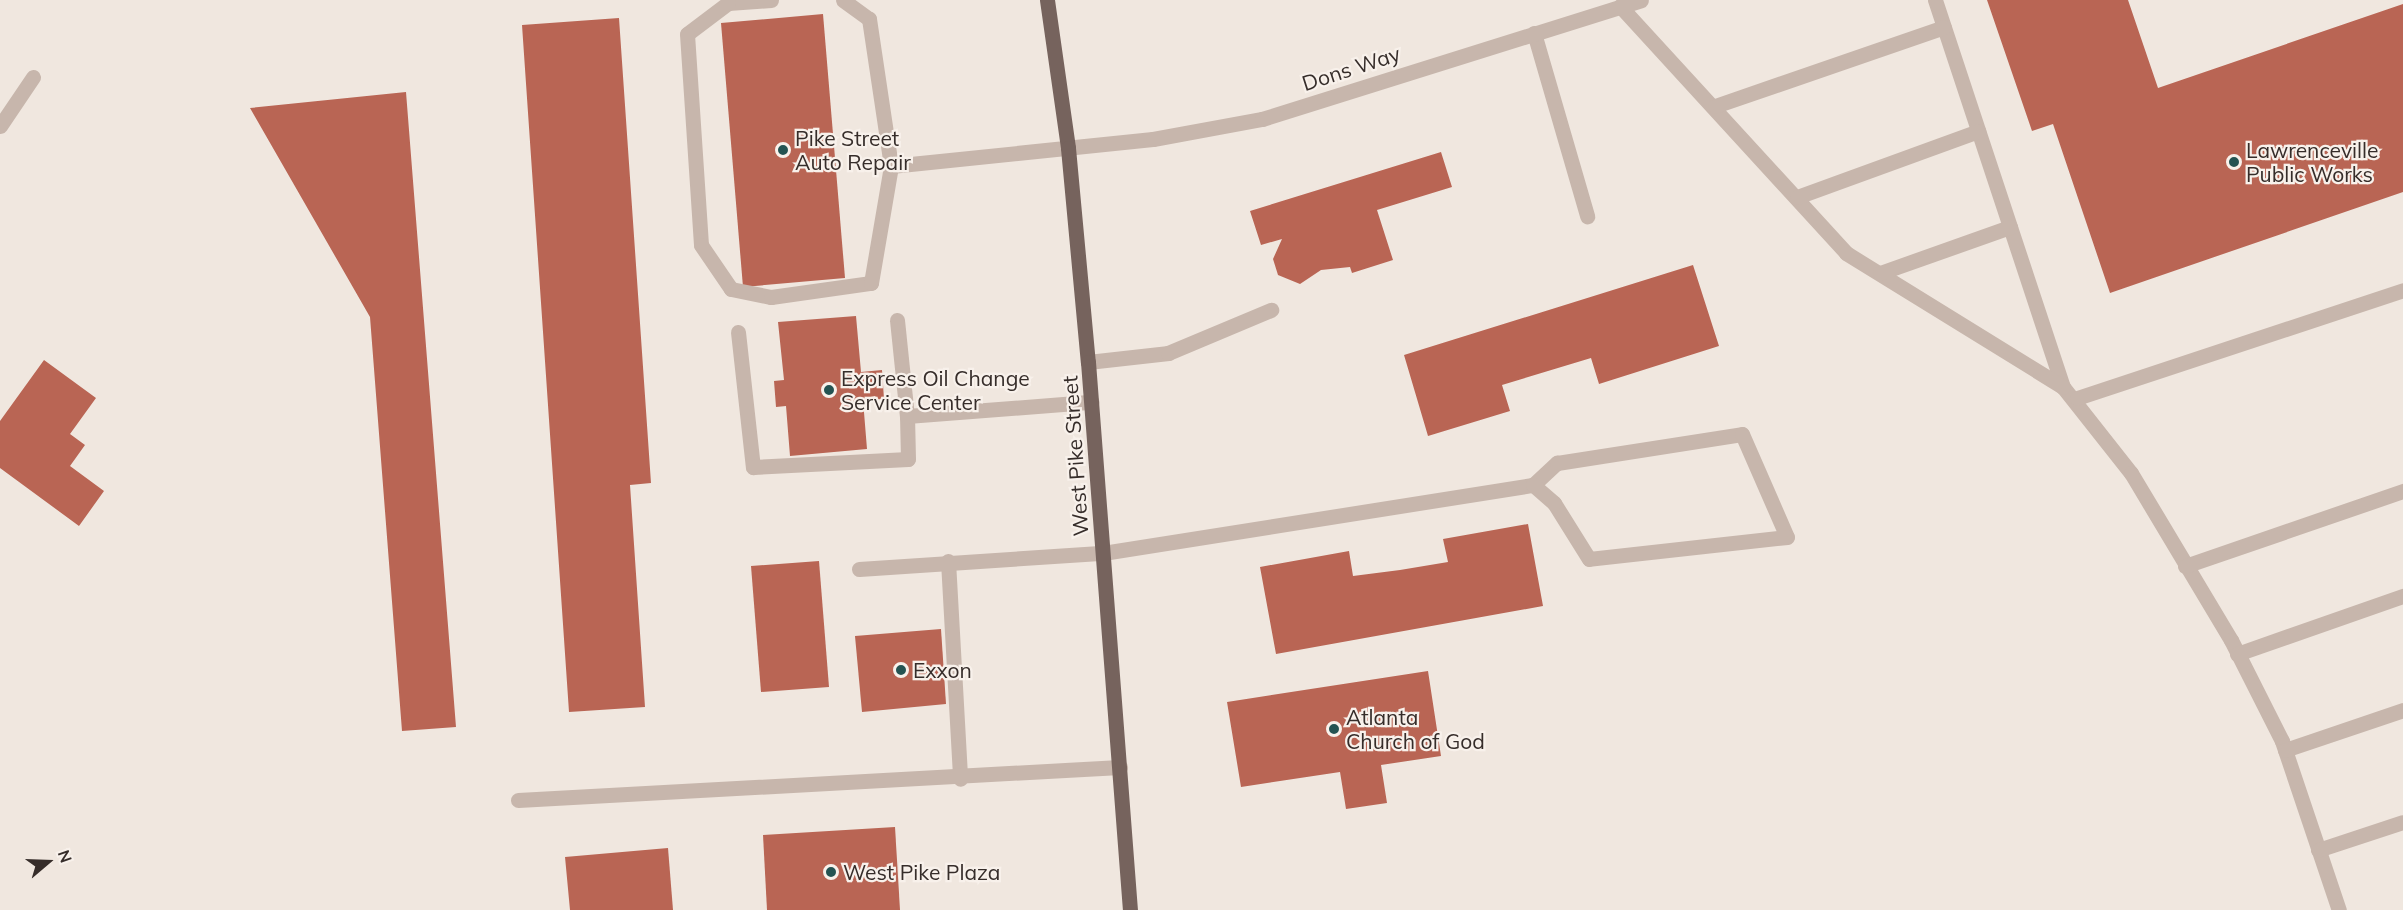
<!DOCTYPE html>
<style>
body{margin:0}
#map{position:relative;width:2403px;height:910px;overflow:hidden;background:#f0e7df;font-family:Mulish,sans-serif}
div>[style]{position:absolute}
.building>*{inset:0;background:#b96554}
.service>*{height:15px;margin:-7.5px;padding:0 7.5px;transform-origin:7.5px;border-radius:7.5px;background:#c7b6ac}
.minor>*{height:15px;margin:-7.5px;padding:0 7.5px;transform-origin:7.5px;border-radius:7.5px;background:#c7b6ac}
.primary>*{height:15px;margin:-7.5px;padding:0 7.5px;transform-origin:7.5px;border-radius:7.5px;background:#76635d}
.dots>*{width:16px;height:16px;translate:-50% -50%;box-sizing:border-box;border:3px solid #f8f1eb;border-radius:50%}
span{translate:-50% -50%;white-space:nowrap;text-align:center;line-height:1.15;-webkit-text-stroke:4.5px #f8f1eb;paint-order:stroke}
.street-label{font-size:21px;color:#362d2a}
.poi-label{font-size:21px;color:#362d2a}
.left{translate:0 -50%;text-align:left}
.north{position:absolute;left:18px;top:832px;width:60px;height:60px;-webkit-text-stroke:4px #f8f1eb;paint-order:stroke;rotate:71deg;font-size:16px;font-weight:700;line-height:24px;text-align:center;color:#362d2a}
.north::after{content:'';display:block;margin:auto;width:21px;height:27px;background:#362d2a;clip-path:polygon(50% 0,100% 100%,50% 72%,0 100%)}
</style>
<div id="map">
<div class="building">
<i style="clip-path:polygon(1987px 0,2128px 0,2158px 88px,2403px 4px,2403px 192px,2110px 293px,2053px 124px,2032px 131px)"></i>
<i style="clip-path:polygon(823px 14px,845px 278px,743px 287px,721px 23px)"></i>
<i style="clip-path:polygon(619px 18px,651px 483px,630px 485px,645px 707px,569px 712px,522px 25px)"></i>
<i style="clip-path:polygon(406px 92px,456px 727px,402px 731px,370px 317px,250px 108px)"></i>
<i style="clip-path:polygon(1441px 152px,1452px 187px,1377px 210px,1393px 260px,1352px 273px,1350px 267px,1321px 270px,1300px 284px,1278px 275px,1273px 259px,1282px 239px,1261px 245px,1250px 211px)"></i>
<i style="clip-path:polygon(1693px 265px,1719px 346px,1599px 384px,1591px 358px,1502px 385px,1510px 411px,1428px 436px,1404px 355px)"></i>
<i style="clip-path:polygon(856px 316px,861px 372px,882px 370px,884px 399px,863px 400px,867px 449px,790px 456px,786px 406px,776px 407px,774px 381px,784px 380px,778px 322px)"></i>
<i style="clip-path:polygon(44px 360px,96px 398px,70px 434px,85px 445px,70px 466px,104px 491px,79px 526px,0 468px,0 421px)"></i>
<i style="clip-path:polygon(1528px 524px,1543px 606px,1276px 654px,1260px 567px,1349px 551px,1353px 576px,1400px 570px,1448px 562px,1443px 539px)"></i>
<i style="clip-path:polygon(819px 561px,829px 687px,761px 692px,751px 566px)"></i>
<i style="clip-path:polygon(941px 629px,946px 704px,862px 712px,855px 636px)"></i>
<i style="clip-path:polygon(1428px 671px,1441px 756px,1381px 765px,1387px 803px,1346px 809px,1340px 772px,1241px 787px,1227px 702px)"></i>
<i style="clip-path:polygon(895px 827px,900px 910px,767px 910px,763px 835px)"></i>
<i style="clip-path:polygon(668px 848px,673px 910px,570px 910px,565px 857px)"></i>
</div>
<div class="service">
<i style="left:771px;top:0;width:43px;rotate:176deg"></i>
<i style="left:728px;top:3px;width:51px;rotate:142.9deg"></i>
<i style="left:687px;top:34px;width:211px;rotate:86.2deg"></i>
<i style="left:701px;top:245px;width:53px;rotate:55.7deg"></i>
<i style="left:731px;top:289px;width:41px;rotate:11.3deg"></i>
<i style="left:771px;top:297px;width:101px;rotate:-8deg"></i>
<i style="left:871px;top:283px;width:119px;rotate:-80.3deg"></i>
<i style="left:891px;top:166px;width:149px;rotate:-98.5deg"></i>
<i style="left:869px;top:19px;width:32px;rotate:-144deg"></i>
<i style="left:1935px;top:0;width:408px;rotate:71.7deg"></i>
<i style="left:2063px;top:387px;width:110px;rotate:51.7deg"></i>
<i style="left:2131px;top:473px;width:195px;rotate:59.1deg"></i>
<i style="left:2231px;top:640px;width:113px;rotate:63.2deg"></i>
<i style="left:2282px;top:741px;width:178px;rotate:71.4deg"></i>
<i style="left:1620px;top:6px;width:335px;rotate:47.5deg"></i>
<i style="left:1846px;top:253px;width:255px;rotate:31.7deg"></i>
<i style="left:1534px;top:33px;width:191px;rotate:73.8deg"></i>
<i style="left:1715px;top:106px;width:242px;rotate:-19deg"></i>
<i style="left:891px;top:166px;width:263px;rotate:-5.9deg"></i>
<i style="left:1153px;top:139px;width:111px;rotate:-10.4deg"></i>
<i style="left:1262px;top:119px;width:397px;rotate:-17.4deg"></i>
<i style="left:1797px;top:197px;width:193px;rotate:-20deg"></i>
<i style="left:1880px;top:273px;width:138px;rotate:-19.5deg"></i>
<i style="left:897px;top:320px;width:97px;rotate:84.1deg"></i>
<i style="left:738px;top:332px;width:136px;rotate:83.7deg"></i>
<i style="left:753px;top:467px;width:155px;rotate:-3deg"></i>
<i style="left:908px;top:459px;width:43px;rotate:-91.3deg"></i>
<i style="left:907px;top:416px;width:185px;rotate:-4.4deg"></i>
<i style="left:1088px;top:362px;width:81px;rotate:-6.4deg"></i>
<i style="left:1168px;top:353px;width:112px;rotate:-22.7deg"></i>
<i style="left:2077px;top:398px;width:343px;rotate:-18.3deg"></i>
<i style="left:948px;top:561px;width:218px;rotate:86.8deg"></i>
<i style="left:2185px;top:566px;width:231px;rotate:-19deg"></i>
<i style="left:859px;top:569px;width:245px;rotate:-3.8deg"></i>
<i style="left:1103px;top:553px;width:435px;rotate:-9deg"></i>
<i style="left:1533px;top:485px;width:33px;rotate:-43deg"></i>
<i style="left:1557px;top:463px;width:187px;rotate:-8.9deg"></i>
<i style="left:1742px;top:434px;width:112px;rotate:66.4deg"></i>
<i style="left:1787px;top:537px;width:199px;rotate:173.7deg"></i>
<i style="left:1589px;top:559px;width:66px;rotate:-122deg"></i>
<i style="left:1554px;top:503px;width:28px;rotate:-139deg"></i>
<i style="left:2237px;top:654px;width:176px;rotate:-19.3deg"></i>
<i style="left:2285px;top:750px;width:125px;rotate:-18.7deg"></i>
<i style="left:518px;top:800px;width:603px;rotate:-3.14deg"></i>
<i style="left:2318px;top:850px;width:89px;rotate:-18.2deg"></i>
</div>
<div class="minor">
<i style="left:0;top:126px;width:59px;rotate:-56deg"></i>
</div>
<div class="primary">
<i style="left:1047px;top:0;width:149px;rotate:81.9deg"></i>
<i style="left:1068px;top:148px;width:215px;rotate:84.7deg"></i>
<i style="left:1088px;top:362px;width:550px;rotate:85.62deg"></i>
</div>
<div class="dots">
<i style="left:783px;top:150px;background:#245352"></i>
<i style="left:2234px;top:162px;background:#245352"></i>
<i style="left:829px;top:390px;background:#245352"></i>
<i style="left:901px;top:670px;background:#245352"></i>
<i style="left:1334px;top:729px;background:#245352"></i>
<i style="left:831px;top:872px;background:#245352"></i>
</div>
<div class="street-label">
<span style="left:1351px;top:68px;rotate:-18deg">Dons Way</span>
<span style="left:1075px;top:456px;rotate:-94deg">West Pike Street</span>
</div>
<div class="poi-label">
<span class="left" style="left:795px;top:150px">Pike Street<br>Auto Repair</span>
<span class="left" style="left:2246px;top:162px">Lawrenceville<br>Public Works</span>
<span class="left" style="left:841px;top:390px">Express Oil Change<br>Service Center</span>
<span class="left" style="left:913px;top:670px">Exxon</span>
<span class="left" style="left:1346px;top:729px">Atlanta<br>Church of God</span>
<span class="left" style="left:843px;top:872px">West Pike Plaza</span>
</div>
<div class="north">N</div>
</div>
